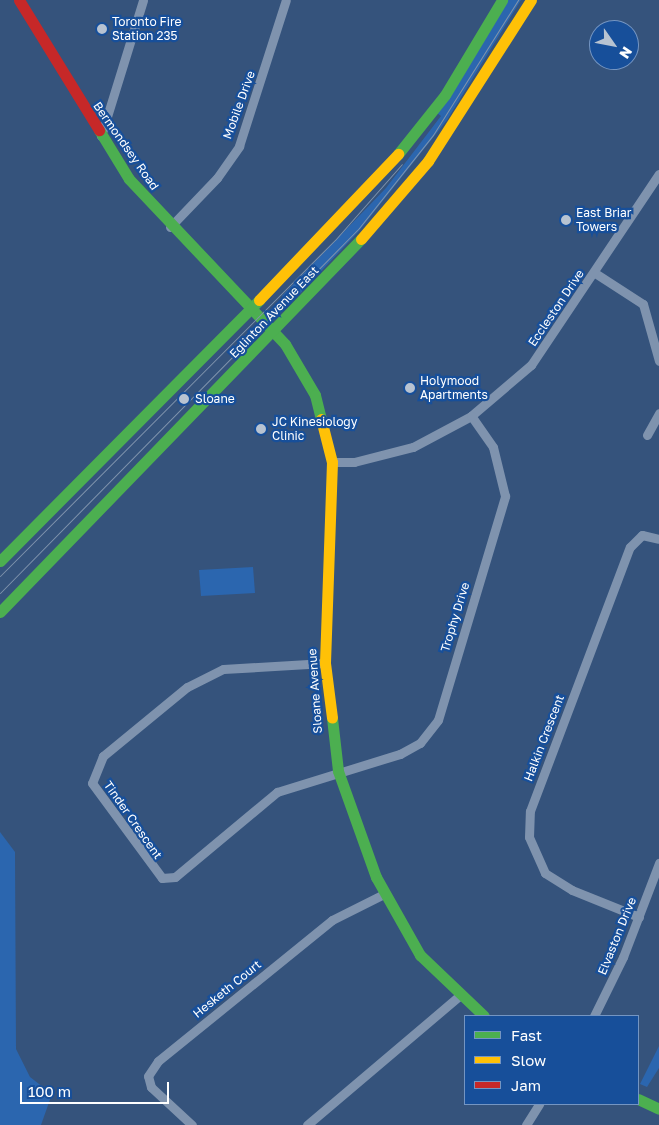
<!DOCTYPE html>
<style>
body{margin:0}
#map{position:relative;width:659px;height:1125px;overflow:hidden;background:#35537c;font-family:"Golos Text",sans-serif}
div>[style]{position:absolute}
.green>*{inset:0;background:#2b66af}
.street>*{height:9px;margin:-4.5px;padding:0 4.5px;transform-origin:4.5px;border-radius:4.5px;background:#7f93ae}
.fast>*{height:11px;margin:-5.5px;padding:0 5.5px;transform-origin:5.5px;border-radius:5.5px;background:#4caf50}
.slow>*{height:11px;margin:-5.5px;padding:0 5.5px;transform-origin:5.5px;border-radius:5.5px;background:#ffc107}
.jam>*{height:11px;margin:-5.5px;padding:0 5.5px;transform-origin:5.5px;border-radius:5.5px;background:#c62828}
.tram>*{height:1px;margin:-0.5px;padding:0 0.5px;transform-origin:0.5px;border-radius:0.5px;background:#7f93ac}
.dots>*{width:14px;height:14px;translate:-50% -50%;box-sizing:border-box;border:2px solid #174f9a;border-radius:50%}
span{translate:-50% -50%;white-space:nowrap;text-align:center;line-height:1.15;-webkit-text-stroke:4.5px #174f9a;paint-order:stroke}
.poi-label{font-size:12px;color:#fff}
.left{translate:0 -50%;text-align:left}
.street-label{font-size:12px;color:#fff}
.legend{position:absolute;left:464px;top:1015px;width:175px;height:90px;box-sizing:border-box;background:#174f9a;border:1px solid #7495c2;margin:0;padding:6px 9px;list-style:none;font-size:15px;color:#fff}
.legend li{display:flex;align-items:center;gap:10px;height:25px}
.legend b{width:25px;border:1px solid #7495c2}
.north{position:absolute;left:589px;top:20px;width:50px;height:50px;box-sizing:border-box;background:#174f9a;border:1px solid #7495c2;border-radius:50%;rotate:123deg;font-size:14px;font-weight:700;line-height:20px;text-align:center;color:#fff}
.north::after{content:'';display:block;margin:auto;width:18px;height:22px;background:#b8c3d1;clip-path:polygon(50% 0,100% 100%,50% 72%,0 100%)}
.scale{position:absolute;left:20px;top:1082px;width:149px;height:22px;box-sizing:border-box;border:2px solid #fff;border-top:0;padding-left:6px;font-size:15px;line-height:18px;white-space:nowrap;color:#fff;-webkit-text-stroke:4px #174f9a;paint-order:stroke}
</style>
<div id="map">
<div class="green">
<i style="clip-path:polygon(508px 0,521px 0,447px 120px,359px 231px,290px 304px,282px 296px,386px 188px,441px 116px,437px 113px)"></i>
<i style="clip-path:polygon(253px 567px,255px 593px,201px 596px,199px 570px)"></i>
<i style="clip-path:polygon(0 832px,15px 852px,16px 1049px,30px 1077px,52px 1094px,41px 1125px,0 1125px)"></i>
<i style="clip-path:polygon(659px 1046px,659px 1068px,647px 1087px,640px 1084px)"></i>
</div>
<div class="street">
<i style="left:101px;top:136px;width:142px;rotate:-72.8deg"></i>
<i style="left:170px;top:227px;width:68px;rotate:-46.2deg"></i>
<i style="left:217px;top:178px;width:39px;rotate:-55deg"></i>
<i style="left:239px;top:146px;width:153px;rotate:-72.2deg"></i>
<i style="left:595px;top:273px;width:57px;rotate:32.9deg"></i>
<i style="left:643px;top:304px;width:59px;rotate:74.3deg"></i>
<i style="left:647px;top:435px;width:25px;rotate:-61deg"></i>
<i style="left:332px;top:462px;width:22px"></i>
<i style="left:354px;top:462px;width:61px;rotate:-14.3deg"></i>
<i style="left:413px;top:447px;width:66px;rotate:-28.1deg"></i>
<i style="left:471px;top:416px;width:79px;rotate:-40.4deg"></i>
<i style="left:531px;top:365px;width:230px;rotate:-56.2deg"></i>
<i style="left:325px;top:663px;width:102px;rotate:176.6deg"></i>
<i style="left:223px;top:669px;width:40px;rotate:153.4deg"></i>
<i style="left:187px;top:687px;width:109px;rotate:140.6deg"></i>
<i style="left:103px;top:756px;width:29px;rotate:112deg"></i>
<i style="left:92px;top:783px;width:118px;rotate:53.6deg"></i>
<i style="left:162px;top:878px;width:13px;rotate:-4deg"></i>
<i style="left:175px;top:877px;width:133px;rotate:-39.8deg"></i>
<i style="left:277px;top:792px;width:129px;rotate:-17.2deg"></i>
<i style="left:400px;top:754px;width:23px;rotate:-29deg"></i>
<i style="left:420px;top:743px;width:29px;rotate:-52deg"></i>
<i style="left:438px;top:720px;width:234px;rotate:-73.3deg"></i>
<i style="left:505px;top:496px;width:50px;rotate:-103.8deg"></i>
<i style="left:493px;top:447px;width:38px;rotate:-125deg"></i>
<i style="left:639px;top:917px;width:72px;rotate:-158.1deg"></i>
<i style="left:572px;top:890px;width:32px;rotate:-148deg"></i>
<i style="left:545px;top:873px;width:39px;rotate:-114deg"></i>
<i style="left:529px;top:837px;width:26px;rotate:-88deg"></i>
<i style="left:530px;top:811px;width:282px;rotate:-69.3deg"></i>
<i style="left:630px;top:547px;width:17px;rotate:-45deg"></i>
<i style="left:642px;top:535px;width:17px;rotate:13deg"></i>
<i style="left:594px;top:1016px;width:66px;rotate:-63.8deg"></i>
<i style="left:623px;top:957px;width:101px;rotate:-69deg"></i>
<i style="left:192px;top:1125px;width:56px;rotate:-137.2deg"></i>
<i style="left:151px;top:1087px;width:11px;rotate:-105deg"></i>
<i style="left:148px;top:1076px;width:18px;rotate:-56deg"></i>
<i style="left:158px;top:1061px;width:224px;rotate:-39deg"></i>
<i style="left:332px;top:920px;width:58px;rotate:-26.6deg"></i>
<i style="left:307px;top:1125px;width:199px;rotate:-40.3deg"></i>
<i style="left:526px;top:1125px;width:25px;rotate:-58deg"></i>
</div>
<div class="fast">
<i style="left:99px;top:130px;width:57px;rotate:58.5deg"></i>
<i style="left:129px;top:179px;width:227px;rotate:46.6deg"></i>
<i style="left:285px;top:344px;width:59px;rotate:59.5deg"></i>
<i style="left:315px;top:395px;width:25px;rotate:76deg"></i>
<i style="left:398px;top:154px;width:75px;rotate:-51.5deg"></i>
<i style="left:445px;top:95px;width:111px;rotate:-59deg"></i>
<i style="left:0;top:561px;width:368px;rotate:-45.2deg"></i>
<i style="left:0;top:612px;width:519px;rotate:-45.94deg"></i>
<i style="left:332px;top:718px;width:53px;rotate:83.5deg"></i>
<i style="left:338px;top:771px;width:113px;rotate:70.3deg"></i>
<i style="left:376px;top:877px;width:90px;rotate:60.6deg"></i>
<i style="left:420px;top:955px;width:88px;rotate:43.6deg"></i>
<i style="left:638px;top:1099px;width:23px;rotate:25deg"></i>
</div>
<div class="slow">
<i style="left:361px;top:239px;width:103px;rotate:-49.3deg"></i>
<i style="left:428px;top:161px;width:191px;rotate:-57.4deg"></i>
<i style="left:259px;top:300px;width:202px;rotate:-46.4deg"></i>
<i style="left:321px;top:419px;width:44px;rotate:75.7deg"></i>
<i style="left:332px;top:462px;width:201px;rotate:92deg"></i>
<i style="left:325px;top:663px;width:55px;rotate:82.7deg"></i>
</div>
<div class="jam">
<i style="left:19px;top:0;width:153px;rotate:58.4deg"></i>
</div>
<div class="tram">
<i style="left:0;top:576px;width:474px;rotate:-45.1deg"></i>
<i style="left:335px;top:240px;width:101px;rotate:-48.6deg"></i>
<i style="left:0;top:593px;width:512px;rotate:-45.47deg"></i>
<i style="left:359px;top:228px;width:119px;rotate:-51.5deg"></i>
<i style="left:433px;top:135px;width:160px;rotate:-57.8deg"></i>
</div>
<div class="dots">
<i style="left:102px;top:29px;background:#b8c3d1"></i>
<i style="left:566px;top:220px;background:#b8c3d1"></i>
<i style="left:410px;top:388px;background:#b8c3d1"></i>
<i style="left:184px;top:399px;background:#b8c3d1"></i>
<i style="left:261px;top:429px;background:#b8c3d1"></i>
</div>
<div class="poi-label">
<span class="left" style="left:112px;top:29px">Toronto Fire<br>Station 235</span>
<span class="left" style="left:576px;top:220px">East Briar<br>Towers</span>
<span class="left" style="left:420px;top:388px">Holymood<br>Apartments</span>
<span class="left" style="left:195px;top:399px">Sloane</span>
<span class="left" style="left:272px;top:429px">JC Kinesiology<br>Clinic</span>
</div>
<div class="street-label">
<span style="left:239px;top:105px;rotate:-70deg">Mobile Drive</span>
<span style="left:126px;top:146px;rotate:55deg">Bermondsey Road</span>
<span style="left:556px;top:308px;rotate:-56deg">Eccleston Drive</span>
<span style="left:274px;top:312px;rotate:-46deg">Eglinton Avenue East</span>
<span style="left:455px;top:617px;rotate:-73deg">Trophy Drive</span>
<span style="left:315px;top:691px;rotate:-94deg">Sloane Avenue</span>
<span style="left:544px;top:738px;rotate:-69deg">Halkin Crescent</span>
<span style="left:133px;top:820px;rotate:55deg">Tinder Crescent</span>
<span style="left:617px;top:936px;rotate:-68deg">Elvaston Drive</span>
<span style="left:227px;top:989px;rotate:-39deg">Hesketh Court</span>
</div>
<ul class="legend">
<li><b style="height:6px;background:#4caf50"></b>Fast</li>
<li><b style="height:6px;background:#ffc107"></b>Slow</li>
<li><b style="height:6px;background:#c62828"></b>Jam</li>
</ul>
<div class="north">N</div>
<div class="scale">100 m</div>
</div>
